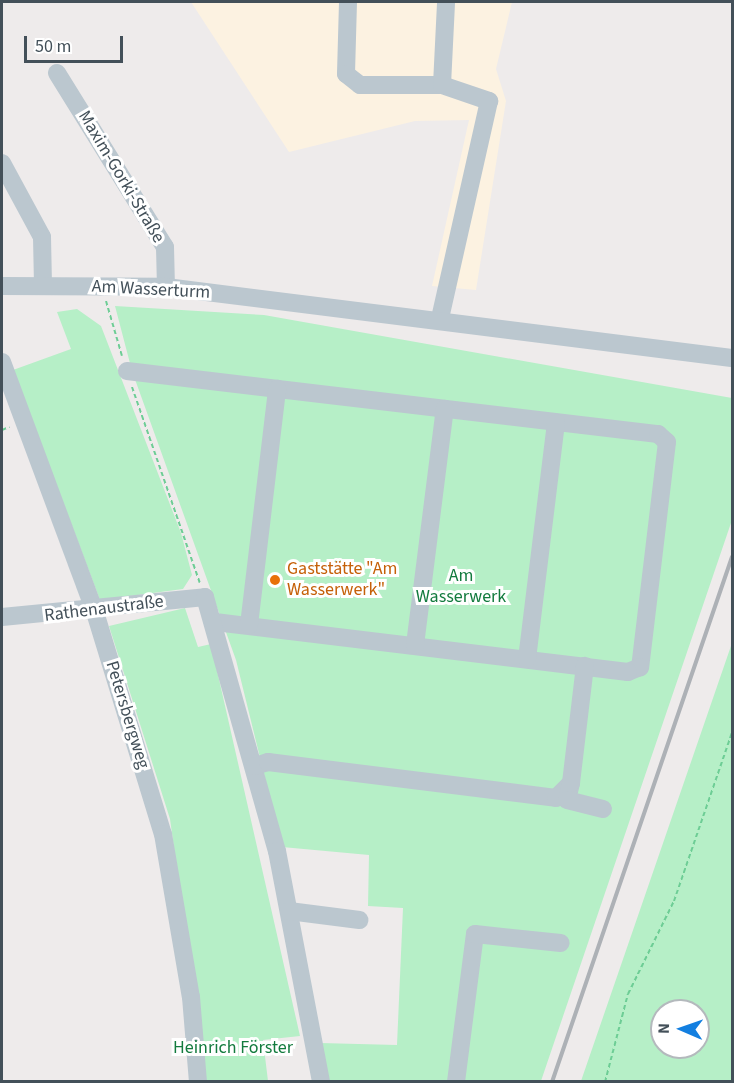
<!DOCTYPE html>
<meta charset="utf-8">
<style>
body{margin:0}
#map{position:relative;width:734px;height:1083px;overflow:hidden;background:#eeebeb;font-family:"Source Sans 3",sans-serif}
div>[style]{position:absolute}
.commercial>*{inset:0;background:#fcf2e1}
.green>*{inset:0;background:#b6efc7}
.path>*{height:2px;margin-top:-1px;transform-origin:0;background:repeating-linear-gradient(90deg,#6dcd95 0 4.5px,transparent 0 7.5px)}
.minor>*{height:18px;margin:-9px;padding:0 9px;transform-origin:9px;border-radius:9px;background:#bbc7cf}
.rail>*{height:4px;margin:-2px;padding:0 2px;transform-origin:2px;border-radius:2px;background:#adb1b6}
.dots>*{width:16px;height:16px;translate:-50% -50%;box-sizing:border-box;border:3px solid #fff;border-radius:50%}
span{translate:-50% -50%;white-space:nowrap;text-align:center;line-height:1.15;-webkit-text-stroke:6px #fff;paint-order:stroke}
.street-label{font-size:18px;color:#435059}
.food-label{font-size:18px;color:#c56008}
.left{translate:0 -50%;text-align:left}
.park-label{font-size:18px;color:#137b3e}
.frame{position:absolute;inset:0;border:3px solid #435059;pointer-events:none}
.north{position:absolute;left:650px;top:999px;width:60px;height:60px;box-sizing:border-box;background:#fff;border:2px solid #b4b9bd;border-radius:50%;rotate:272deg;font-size:16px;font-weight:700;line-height:24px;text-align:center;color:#435059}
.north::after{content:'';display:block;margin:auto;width:21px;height:27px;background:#137fe0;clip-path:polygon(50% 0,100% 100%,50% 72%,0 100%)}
.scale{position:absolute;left:24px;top:36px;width:99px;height:27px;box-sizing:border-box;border:3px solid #435059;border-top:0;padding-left:8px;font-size:18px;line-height:21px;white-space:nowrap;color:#435059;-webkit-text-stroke:4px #fff;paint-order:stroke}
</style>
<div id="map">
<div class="commercial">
<i style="clip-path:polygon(191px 2px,512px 2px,496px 69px,506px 101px,476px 290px,432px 286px,469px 120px,415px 121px,289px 152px)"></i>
</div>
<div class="green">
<i style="clip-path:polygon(115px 306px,264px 315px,732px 398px,732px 520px,541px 1081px,326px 1081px,320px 1043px,397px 1045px,403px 908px,368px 906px,369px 855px,282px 847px,236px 660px,132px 371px)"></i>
<i style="clip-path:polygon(77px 309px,101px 326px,181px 533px,192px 575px,183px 589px,100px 600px,13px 370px,71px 349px,57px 312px)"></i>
<i style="clip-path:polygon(185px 608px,198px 647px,211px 644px,300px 1036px,263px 1040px,268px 1081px,206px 1081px,170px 819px,109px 626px)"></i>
<i style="clip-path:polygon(evenodd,732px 643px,732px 1081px,581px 1081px,732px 643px,662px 1011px,698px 1011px,698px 1047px,662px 1047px,662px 1011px)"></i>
</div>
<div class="path">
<i style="left:106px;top:301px;width:57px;rotate:73.8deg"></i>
<i style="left:132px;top:387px;width:207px;rotate:70.9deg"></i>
<i style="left:2px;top:430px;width:8px;rotate:-23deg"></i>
<i style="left:605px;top:1082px;width:91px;rotate:-75.4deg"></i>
<i style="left:628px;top:994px;width:104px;rotate:-63.7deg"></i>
<i style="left:674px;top:901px;width:178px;rotate:-71deg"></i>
</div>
<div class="minor">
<i style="left:348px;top:2px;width:72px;rotate:91.6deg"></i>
<i style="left:346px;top:74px;width:18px;rotate:38deg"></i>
<i style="left:360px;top:85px;width:82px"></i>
<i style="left:442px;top:85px;width:50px;rotate:18.8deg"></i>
<i style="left:489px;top:101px;width:223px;rotate:102.7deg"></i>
<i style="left:57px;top:73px;width:205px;rotate:58.2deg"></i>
<i style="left:165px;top:247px;width:40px;rotate:88.6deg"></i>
<i style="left:442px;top:85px;width:83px;rotate:-87.2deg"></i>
<i style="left:2px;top:163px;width:84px;rotate:61.6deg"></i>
<i style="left:42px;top:237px;width:49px;rotate:88.8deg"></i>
<i style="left:2px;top:286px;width:164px;rotate:0.3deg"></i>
<i style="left:166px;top:287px;width:570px;rotate:7.15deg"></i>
<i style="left:2px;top:362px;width:264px;rotate:69.6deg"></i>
<i style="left:94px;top:609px;width:235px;rotate:73deg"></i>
<i style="left:163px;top:834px;width:165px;rotate:80.3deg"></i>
<i style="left:191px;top:997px;width:85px;rotate:85.3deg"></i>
<i style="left:127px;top:371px;width:535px;rotate:6.77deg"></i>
<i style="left:658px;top:434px;width:12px;rotate:42deg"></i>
<i style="left:667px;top:442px;width:227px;rotate:96.8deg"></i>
<i style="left:640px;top:667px;width:13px;rotate:157deg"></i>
<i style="left:628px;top:672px;width:416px;rotate:-173.1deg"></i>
<i style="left:2px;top:617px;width:204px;rotate:-5.6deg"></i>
<i style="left:205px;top:597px;width:264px;rotate:74.2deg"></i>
<i style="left:277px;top:851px;width:235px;rotate:79.2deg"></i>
<i style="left:249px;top:625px;width:238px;rotate:-83.2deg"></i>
<i style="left:415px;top:645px;width:238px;rotate:-82.8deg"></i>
<i style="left:527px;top:659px;width:238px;rotate:-83deg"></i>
<i style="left:255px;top:766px;width:14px;rotate:-17deg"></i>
<i style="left:268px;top:762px;width:290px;rotate:7.1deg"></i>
<i style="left:556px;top:798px;width:21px;rotate:-45deg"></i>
<i style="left:571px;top:783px;width:17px;rotate:103deg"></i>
<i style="left:567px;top:800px;width:37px;rotate:14deg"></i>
<i style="left:571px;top:783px;width:118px;rotate:-83.2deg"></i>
<i style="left:289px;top:911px;width:71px;rotate:7.3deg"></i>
<i style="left:456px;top:1082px;width:149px;rotate:-82.7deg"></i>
<i style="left:475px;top:934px;width:86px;rotate:6deg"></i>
</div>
<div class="rail">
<i style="left:552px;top:1082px;width:555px;rotate:-71.08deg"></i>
</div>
<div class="dots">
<i style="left:275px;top:580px;background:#e8710a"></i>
</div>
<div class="street-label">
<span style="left:121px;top:177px;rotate:59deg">Maxim-Gorki-Straße</span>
<span style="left:151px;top:290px;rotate:3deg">Am Wasserturm</span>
<span style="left:104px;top:609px;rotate:-7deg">Rathenaustraße</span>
<span style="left:127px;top:715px;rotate:73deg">Petersbergweg</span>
</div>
<div class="food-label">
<span class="left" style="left:287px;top:580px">Gaststätte "Am<br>Wasserwerk"</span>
</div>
<div class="park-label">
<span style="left:461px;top:587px">Am<br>Wasserwerk</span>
<span style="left:233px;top:1048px">Heinrich Förster</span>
</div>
<div class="frame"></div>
<div class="north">N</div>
<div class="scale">50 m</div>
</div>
